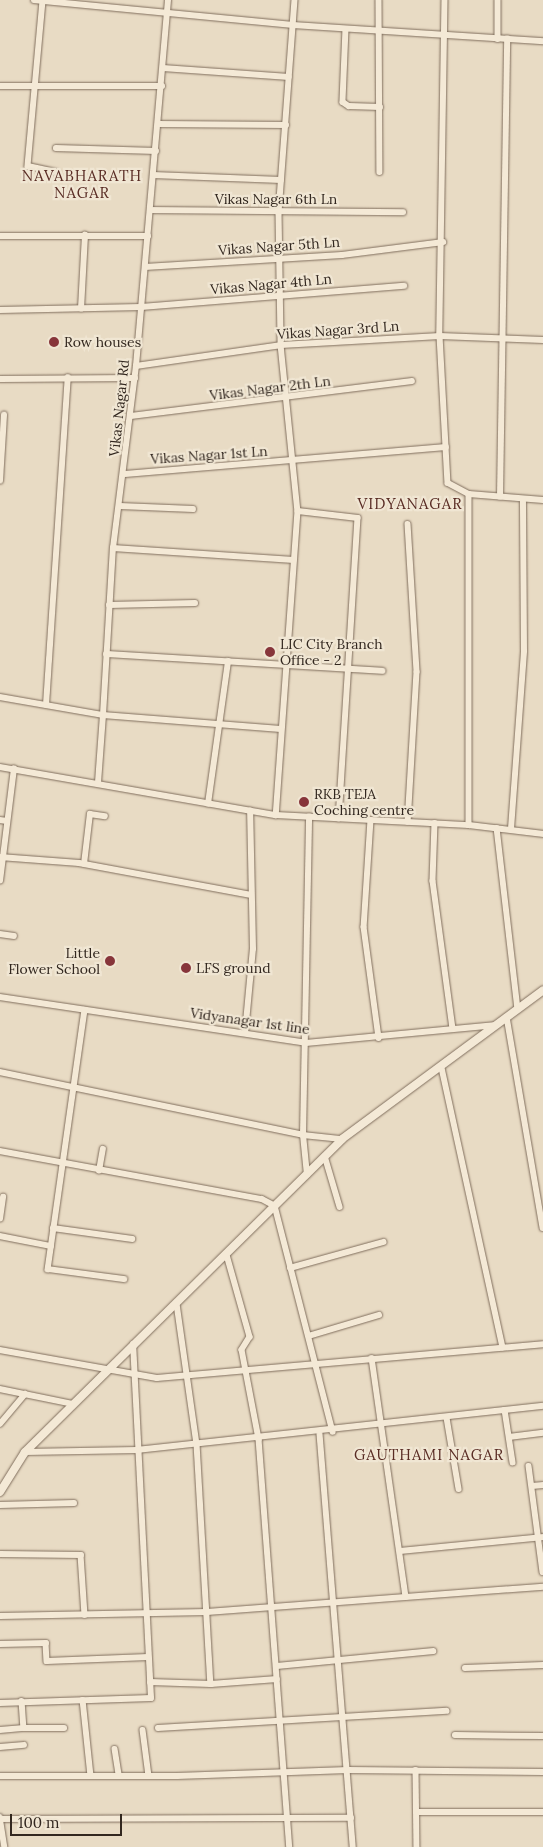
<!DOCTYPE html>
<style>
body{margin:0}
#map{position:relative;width:543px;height:1847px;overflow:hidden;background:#e8dbc4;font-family:Lora,serif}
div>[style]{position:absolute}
.roads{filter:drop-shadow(0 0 1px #806e5d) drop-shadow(0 0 1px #806e5d)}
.minor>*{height:5.5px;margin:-2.75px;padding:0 2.75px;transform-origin:2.75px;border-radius:2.75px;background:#f4e9d6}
.tertiary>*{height:8px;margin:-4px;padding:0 4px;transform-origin:4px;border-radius:4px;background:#f4e9d6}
.dots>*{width:14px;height:14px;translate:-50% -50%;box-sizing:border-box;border:2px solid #f0e6d3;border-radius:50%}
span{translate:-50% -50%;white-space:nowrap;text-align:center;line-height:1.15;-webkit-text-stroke:4.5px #f0e6d3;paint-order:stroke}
.street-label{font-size:14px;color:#32271f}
.poi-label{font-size:14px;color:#32271f}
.left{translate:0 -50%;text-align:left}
.right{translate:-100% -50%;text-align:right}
.neighbourhood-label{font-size:15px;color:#592c24;letter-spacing:1px}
.scale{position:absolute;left:10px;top:1814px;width:112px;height:22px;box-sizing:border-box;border:2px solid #32271f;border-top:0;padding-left:6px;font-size:15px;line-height:18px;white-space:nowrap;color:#32271f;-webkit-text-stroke:4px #f0e6d3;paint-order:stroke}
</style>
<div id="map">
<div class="roads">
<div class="minor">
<i style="left:34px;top:0;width:260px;rotate:5.5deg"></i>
<i style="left:293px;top:25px;width:251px;rotate:3.7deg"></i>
<i style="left:295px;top:0;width:213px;rotate:94.3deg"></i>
<i style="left:279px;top:212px;width:133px;rotate:89.1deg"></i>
<i style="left:281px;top:345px;width:167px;rotate:84.2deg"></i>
<i style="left:298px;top:511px;width:305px;rotate:94.1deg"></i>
<i style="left:276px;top:815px;width:193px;rotate:3deg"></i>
<i style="left:469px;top:825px;width:75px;rotate:6.9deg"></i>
<i style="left:379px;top:0;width:172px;rotate:89.7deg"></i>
<i style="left:445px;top:0;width:336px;rotate:90.9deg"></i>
<i style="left:440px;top:336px;width:147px;rotate:86.9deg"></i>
<i style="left:448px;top:483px;width:24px;rotate:28deg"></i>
<i style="left:469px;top:494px;width:331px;rotate:90deg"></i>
<i style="left:498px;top:0;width:39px;rotate:90deg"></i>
<i style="left:43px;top:1px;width:166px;rotate:95.2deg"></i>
<i style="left:28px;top:166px;width:29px;rotate:12deg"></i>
<i style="left:346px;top:29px;width:73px;rotate:92.4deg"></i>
<i style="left:343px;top:102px;width:7px;rotate:34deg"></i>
<i style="left:349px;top:106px;width:31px;rotate:2deg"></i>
<i style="left:163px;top:68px;width:126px;rotate:4.1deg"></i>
<i style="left:0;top:86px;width:162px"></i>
<i style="left:158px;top:124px;width:128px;rotate:0.4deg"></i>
<i style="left:56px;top:148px;width:100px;rotate:1.7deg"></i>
<i style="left:153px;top:175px;width:128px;rotate:2.2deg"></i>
<i style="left:150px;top:210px;width:253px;rotate:0.5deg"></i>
<i style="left:0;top:236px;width:148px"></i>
<i style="left:145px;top:267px;width:197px;rotate:-3.5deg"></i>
<i style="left:342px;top:255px;width:102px;rotate:-7.3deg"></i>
<i style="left:81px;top:309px;width:74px;rotate:-86.9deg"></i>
<i style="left:0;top:310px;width:141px;rotate:-1.2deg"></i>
<i style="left:141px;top:307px;width:264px;rotate:-4.6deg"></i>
<i style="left:136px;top:366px;width:147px;rotate:-8.2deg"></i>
<i style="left:281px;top:345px;width:159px;rotate:-3.2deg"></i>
<i style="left:440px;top:336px;width:103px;rotate:2.2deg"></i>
<i style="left:0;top:379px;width:135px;rotate:-0.4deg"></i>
<i style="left:131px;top:416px;width:283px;rotate:-7.1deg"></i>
<i style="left:125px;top:474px;width:322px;rotate:-4.8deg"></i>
<i style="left:0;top:481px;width:66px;rotate:-86.5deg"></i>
<i style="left:469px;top:494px;width:74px;rotate:4.6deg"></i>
<i style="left:500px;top:497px;width:458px;rotate:-89.1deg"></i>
<i style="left:120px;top:506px;width:73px;rotate:2.4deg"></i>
<i style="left:298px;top:511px;width:60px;rotate:6.7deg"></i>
<i style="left:358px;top:518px;width:301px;rotate:93.6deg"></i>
<i style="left:408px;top:524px;width:148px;rotate:86.5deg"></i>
<i style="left:417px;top:672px;width:150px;rotate:93.4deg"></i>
<i style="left:113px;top:548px;width:181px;rotate:3.8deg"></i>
<i style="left:109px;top:605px;width:86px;rotate:-1.3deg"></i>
<i style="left:106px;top:654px;width:277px;rotate:3.5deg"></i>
<i style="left:0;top:697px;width:105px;rotate:9.9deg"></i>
<i style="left:103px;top:715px;width:167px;rotate:-86.6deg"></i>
<i style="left:113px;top:548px;width:183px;rotate:-82.8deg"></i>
<i style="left:136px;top:366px;width:367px;rotate:-85deg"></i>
<i style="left:46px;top:705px;width:328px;rotate:-86.2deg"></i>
<i style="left:0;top:767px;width:280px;rotate:9.9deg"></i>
<i style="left:98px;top:783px;width:68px;rotate:-85.8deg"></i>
<i style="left:103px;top:715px;width:178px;rotate:4.5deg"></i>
<i style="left:208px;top:804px;width:144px;rotate:-82deg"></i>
<i style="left:0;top:820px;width:7px;rotate:8deg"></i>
<i style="left:371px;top:820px;width:107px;rotate:93.7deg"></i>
<i style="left:364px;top:927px;width:112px;rotate:82.3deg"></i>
<i style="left:435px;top:823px;width:58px;rotate:92deg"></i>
<i style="left:433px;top:881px;width:149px;rotate:82.3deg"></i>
<i style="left:497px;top:828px;width:182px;rotate:83.4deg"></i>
<i style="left:511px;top:829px;width:178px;rotate:-85.8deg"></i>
<i style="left:524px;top:651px;width:151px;rotate:-90.4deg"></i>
<i style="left:0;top:857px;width:79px;rotate:4.3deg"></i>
<i style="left:79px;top:863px;width:175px;rotate:10.5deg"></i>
<i style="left:84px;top:864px;width:50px;rotate:-83.2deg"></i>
<i style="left:90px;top:814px;width:15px;rotate:8deg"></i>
<i style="left:0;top:881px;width:113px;rotate:-82.9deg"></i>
<i style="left:0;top:934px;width:14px;rotate:8deg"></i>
<i style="left:0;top:997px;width:309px;rotate:8.5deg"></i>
<i style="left:306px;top:1043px;width:191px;rotate:-5.4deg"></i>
<i style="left:85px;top:1010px;width:262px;rotate:98.1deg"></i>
<i style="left:48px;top:1269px;width:77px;rotate:7.5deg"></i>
<i style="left:507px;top:1017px;width:214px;rotate:80.3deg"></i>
<i style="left:245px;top:1033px;width:84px;rotate:-84.6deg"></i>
<i style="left:253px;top:949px;width:138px;rotate:-91.2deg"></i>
<i style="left:442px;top:1068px;width:286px;rotate:77.7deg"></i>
<i style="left:0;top:1072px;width:309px;rotate:11.7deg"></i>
<i style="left:303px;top:1135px;width:39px;rotate:6deg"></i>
<i style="left:0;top:1151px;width:266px;rotate:10.4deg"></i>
<i style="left:262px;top:1199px;width:15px;rotate:28deg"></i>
<i style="left:275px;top:1206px;width:233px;rotate:75.6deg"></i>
<i style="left:325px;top:1156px;width:53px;rotate:73.6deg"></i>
<i style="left:99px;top:1171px;width:22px;rotate:-80deg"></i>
<i style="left:307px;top:1175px;width:40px;rotate:-95.7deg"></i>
<i style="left:303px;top:1135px;width:318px;rotate:-88.9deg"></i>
<i style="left:0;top:1219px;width:22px;rotate:-82deg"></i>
<i style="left:53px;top:1228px;width:80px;rotate:7.9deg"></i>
<i style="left:0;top:1236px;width:52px;rotate:11.1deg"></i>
<i style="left:227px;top:1255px;width:85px;rotate:74.3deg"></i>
<i style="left:250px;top:1337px;width:15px;rotate:122deg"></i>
<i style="left:242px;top:1350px;width:91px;rotate:79.2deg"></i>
<i style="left:259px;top:1439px;width:409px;rotate:85.7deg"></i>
<i style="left:290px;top:1268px;width:97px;rotate:-15.6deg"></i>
<i style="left:177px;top:1304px;width:141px;rotate:81.9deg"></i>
<i style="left:197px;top:1444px;width:240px;rotate:86.7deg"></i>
<i style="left:309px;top:1336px;width:73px;rotate:-16.7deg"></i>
<i style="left:0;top:1350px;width:159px;rotate:10.1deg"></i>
<i style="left:157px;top:1378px;width:387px;rotate:-5deg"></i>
<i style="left:372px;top:1358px;width:241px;rotate:81.9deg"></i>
<i style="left:0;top:1389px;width:75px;rotate:11.6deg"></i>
<i style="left:505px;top:1410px;width:53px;rotate:81.3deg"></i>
<i style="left:447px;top:1418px;width:72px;rotate:80.4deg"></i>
<i style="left:0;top:1424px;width:39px;rotate:-50deg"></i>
<i style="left:320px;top:1434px;width:414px;rotate:85.4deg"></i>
<i style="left:509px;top:1437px;width:34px;rotate:-7deg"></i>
<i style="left:25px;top:1452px;width:112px;rotate:-1deg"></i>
<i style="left:137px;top:1450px;width:408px;rotate:-6.2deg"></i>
<i style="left:529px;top:1466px;width:107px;rotate:82.5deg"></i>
<i style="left:532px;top:1486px;width:11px;rotate:-5deg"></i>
<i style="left:0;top:1505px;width:74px;rotate:-1.5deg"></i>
<i style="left:400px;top:1551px;width:144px;rotate:-5.6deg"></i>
<i style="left:0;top:1554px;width:81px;rotate:0.7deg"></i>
<i style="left:81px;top:1555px;width:60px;rotate:86.2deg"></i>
<i style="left:0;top:1616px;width:207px;rotate:-1.1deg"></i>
<i style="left:207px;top:1612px;width:337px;rotate:-4.3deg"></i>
<i style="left:0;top:1644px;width:46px;rotate:-1.2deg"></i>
<i style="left:46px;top:1643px;width:18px;rotate:87deg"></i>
<i style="left:47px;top:1661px;width:101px;rotate:-2.3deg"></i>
<i style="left:277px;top:1666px;width:157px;rotate:-5.5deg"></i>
<i style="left:465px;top:1668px;width:78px;rotate:-2.2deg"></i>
<i style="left:150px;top:1682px;width:61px;rotate:1.9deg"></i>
<i style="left:211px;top:1684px;width:66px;rotate:-4.3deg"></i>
<i style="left:83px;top:1700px;width:76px;rotate:84deg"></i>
<i style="left:22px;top:1701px;width:27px;rotate:86deg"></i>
<i style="left:24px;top:1728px;width:40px"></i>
<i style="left:0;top:1703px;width:151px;rotate:-1.9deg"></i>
<i style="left:151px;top:1698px;width:354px;rotate:-92.9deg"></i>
<i style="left:158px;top:1728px;width:289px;rotate:-3.4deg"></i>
<i style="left:0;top:1730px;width:24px;rotate:-5deg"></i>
<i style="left:143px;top:1730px;width:46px;rotate:82.6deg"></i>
<i style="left:455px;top:1735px;width:88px;rotate:0.7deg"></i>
<i style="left:0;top:1747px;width:24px;rotate:-5deg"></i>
<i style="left:115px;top:1749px;width:26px;rotate:81deg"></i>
<i style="left:416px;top:1770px;width:77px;rotate:89.3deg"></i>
<i style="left:0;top:1776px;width:177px"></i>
<i style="left:177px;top:1776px;width:171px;rotate:-2deg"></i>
<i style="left:348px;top:1770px;width:195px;rotate:0.6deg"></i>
<i style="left:416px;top:1812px;width:127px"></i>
<i style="left:0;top:1817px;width:30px;rotate:81deg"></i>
<i style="left:0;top:1819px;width:351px;rotate:-0.2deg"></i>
</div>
<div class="tertiary">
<i style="left:0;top:1492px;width:47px;rotate:-58deg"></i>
<i style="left:25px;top:1452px;width:445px;rotate:-44.6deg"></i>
<i style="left:342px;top:1139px;width:250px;rotate:-36.5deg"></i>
</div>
</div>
<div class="dots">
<i style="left:54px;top:342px;background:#87353a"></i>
<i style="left:270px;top:652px;background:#87353a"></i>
<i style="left:304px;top:802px;background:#87353a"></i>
<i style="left:110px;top:961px;background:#87353a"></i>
<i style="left:186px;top:968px;background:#87353a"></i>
</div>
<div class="street-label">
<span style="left:276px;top:199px">Vikas Nagar 6th Ln</span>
<span style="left:279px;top:246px;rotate:-4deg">Vikas Nagar 5th Ln</span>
<span style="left:271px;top:284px;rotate:-5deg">Vikas Nagar 4th Ln</span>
<span style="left:338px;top:330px;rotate:-4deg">Vikas Nagar 3rd Ln</span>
<span style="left:270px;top:388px;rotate:-7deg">Vikas Nagar 2th Ln</span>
<span style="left:119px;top:408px;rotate:-84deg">Vikas Nagar Rd</span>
<span style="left:209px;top:455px;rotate:-4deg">Vikas Nagar 1st Ln</span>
<span style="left:250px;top:1021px;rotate:8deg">Vidyanagar 1st line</span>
</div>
<div class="poi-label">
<span class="left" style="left:64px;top:342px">Row houses</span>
<span class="left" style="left:280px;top:652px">LIC City Branch<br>Office - 2</span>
<span class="left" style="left:314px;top:802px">RKB TEJA<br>Coching centre</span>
<span class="right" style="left:100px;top:961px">Little<br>Flower School</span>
<span class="left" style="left:196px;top:968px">LFS ground</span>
</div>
<div class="neighbourhood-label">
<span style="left:82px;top:184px">NAVABHARATH<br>NAGAR</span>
<span style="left:410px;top:504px">VIDYANAGAR</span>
<span style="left:429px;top:1455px">GAUTHAMI NAGAR</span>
</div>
<div class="scale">100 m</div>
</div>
